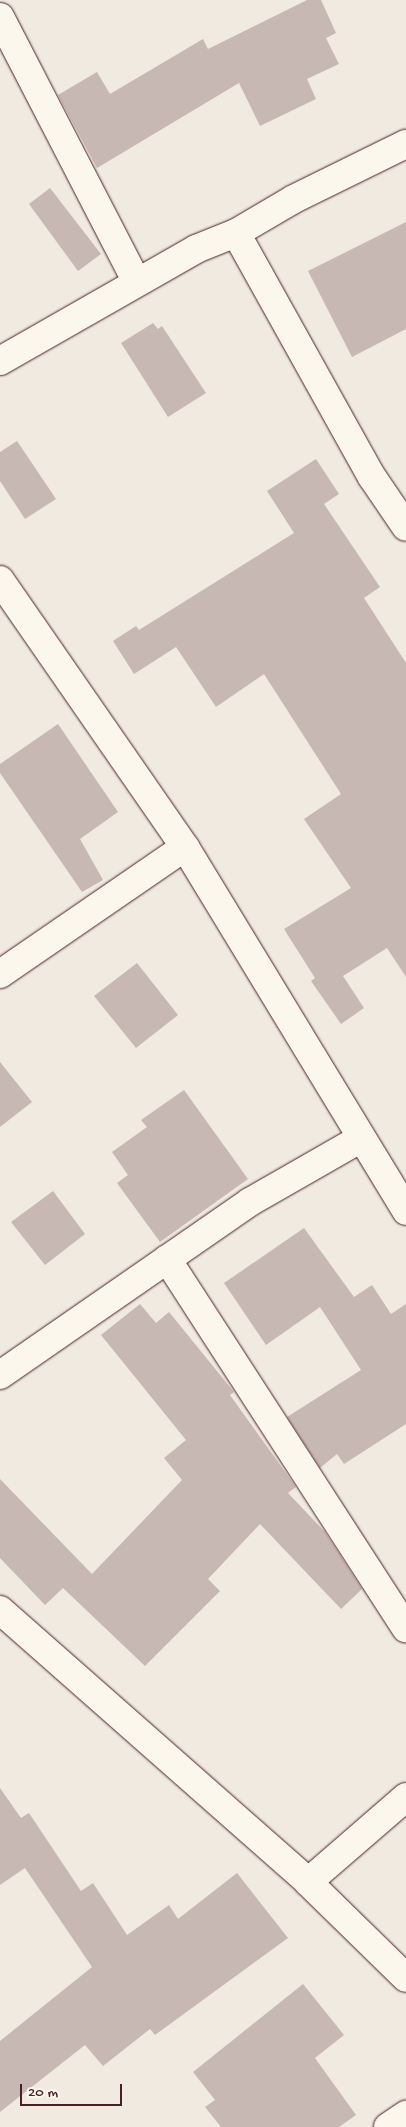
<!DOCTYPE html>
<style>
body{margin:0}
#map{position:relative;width:406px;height:2127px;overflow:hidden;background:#f0eae0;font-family:"Gochi Hand",sans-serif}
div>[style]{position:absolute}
.building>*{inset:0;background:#c8b8b3}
.roads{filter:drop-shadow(0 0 1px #4a1f2b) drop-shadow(0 0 1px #4a1f2b)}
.street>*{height:28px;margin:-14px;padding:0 14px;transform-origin:14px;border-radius:14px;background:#fbf7ec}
span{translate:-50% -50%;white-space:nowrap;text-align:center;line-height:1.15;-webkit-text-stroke:4.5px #fbf7ec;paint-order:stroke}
.scale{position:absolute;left:20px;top:2084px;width:102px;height:22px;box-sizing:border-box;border:2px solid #4a1f2b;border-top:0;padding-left:6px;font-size:15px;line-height:18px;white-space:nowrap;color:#4a1f2b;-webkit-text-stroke:4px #fbf7ec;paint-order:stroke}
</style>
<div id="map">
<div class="building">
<i style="clip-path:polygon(307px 0,321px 0,336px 33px,326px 38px,339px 64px,307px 79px,316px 99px,260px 126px,239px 83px,97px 168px,58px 95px,97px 72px,110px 94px,203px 39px,208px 49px)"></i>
<i style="clip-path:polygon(50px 188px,101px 254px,78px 271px,29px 204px)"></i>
<i style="clip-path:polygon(406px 222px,406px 329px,352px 357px,308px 271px)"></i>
<i style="clip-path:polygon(153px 323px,158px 329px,162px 326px,206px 393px,168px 417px,121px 343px)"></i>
<i style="clip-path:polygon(17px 441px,56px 499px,25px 519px,0 481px,0 452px)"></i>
<i style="clip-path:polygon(316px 459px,339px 494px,324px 504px,380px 587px,364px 598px,406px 663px,406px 977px,387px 948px,343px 976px,364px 1008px,341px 1024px,311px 981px,315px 978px,284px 929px,351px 888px,304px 819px,341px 794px,264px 674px,216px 707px,176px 647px,134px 674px,113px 641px,136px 626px,139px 630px,294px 533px,267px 491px)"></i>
<i style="clip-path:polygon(58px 724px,118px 812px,80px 839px,103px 880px,82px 892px,0 773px,0 764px)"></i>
<i style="clip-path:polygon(137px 963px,178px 1015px,136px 1048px,94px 996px)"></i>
<i style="clip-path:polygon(0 1062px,32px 1102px,0 1127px)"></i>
<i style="clip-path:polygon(184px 1090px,248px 1179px,160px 1242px,117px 1183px,128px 1175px,112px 1152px,147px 1127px,141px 1120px)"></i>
<i style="clip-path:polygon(53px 1191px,85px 1234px,45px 1265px,11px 1222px)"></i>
<i style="clip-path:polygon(304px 1228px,354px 1297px,372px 1285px,391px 1314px,406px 1304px,406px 1424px,344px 1464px,337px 1454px,320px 1468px,287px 1417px,361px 1370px,320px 1307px,266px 1345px,224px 1283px)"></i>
<i style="clip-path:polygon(140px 1304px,156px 1323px,169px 1312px,234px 1392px,230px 1395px,296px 1487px,288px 1493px,325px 1532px,362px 1589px,341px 1609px,260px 1524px,208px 1579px,220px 1591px,145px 1666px,63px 1588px,45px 1605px,0 1558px,0 1479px,92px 1574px,182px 1480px,164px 1458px,186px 1440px,101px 1335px)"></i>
<i style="clip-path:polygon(0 1788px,21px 1818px,29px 1813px,81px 1891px,93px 1883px,127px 1935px,169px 1905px,178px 1919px,237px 1873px,288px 1938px,155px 2035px,150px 2029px,103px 2066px,85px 2045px,0 2112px,0 2041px,92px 1967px,25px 1868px,0 1885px)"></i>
<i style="clip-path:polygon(303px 1984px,344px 2035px,315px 2058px,356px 2115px,339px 2127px,221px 2127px,205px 2107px,215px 2100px,193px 2072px)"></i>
</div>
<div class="roads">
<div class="street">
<i style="left:0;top:17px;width:298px;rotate:62.7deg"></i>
<i style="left:236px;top:233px;width:279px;rotate:60.9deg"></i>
<i style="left:372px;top:477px;width:60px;rotate:55.8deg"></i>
<i style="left:0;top:361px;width:226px;rotate:-29.7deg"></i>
<i style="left:196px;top:249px;width:43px;rotate:-21.8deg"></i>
<i style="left:236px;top:233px;width:67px;rotate:-30.4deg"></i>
<i style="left:294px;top:199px;width:125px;rotate:-26.2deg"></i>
<i style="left:0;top:580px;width:325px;rotate:55.3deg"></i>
<i style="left:185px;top:847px;width:426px;rotate:58.7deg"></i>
<i style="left:0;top:974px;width:224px;rotate:-34.5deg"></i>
<i style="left:167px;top:1259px;width:440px;rotate:57.1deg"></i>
<i style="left:0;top:1375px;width:304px;rotate:-34.7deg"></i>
<i style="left:250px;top:1202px;width:127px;rotate:-29.8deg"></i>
<i style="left:0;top:1610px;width:411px;rotate:41.4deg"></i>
<i style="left:308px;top:1882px;width:137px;rotate:44.4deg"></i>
<i style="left:308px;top:1882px;width:130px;rotate:-40.9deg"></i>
<i style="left:388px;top:2127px;width:22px;rotate:-34deg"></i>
</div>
</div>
<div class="scale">20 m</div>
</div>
